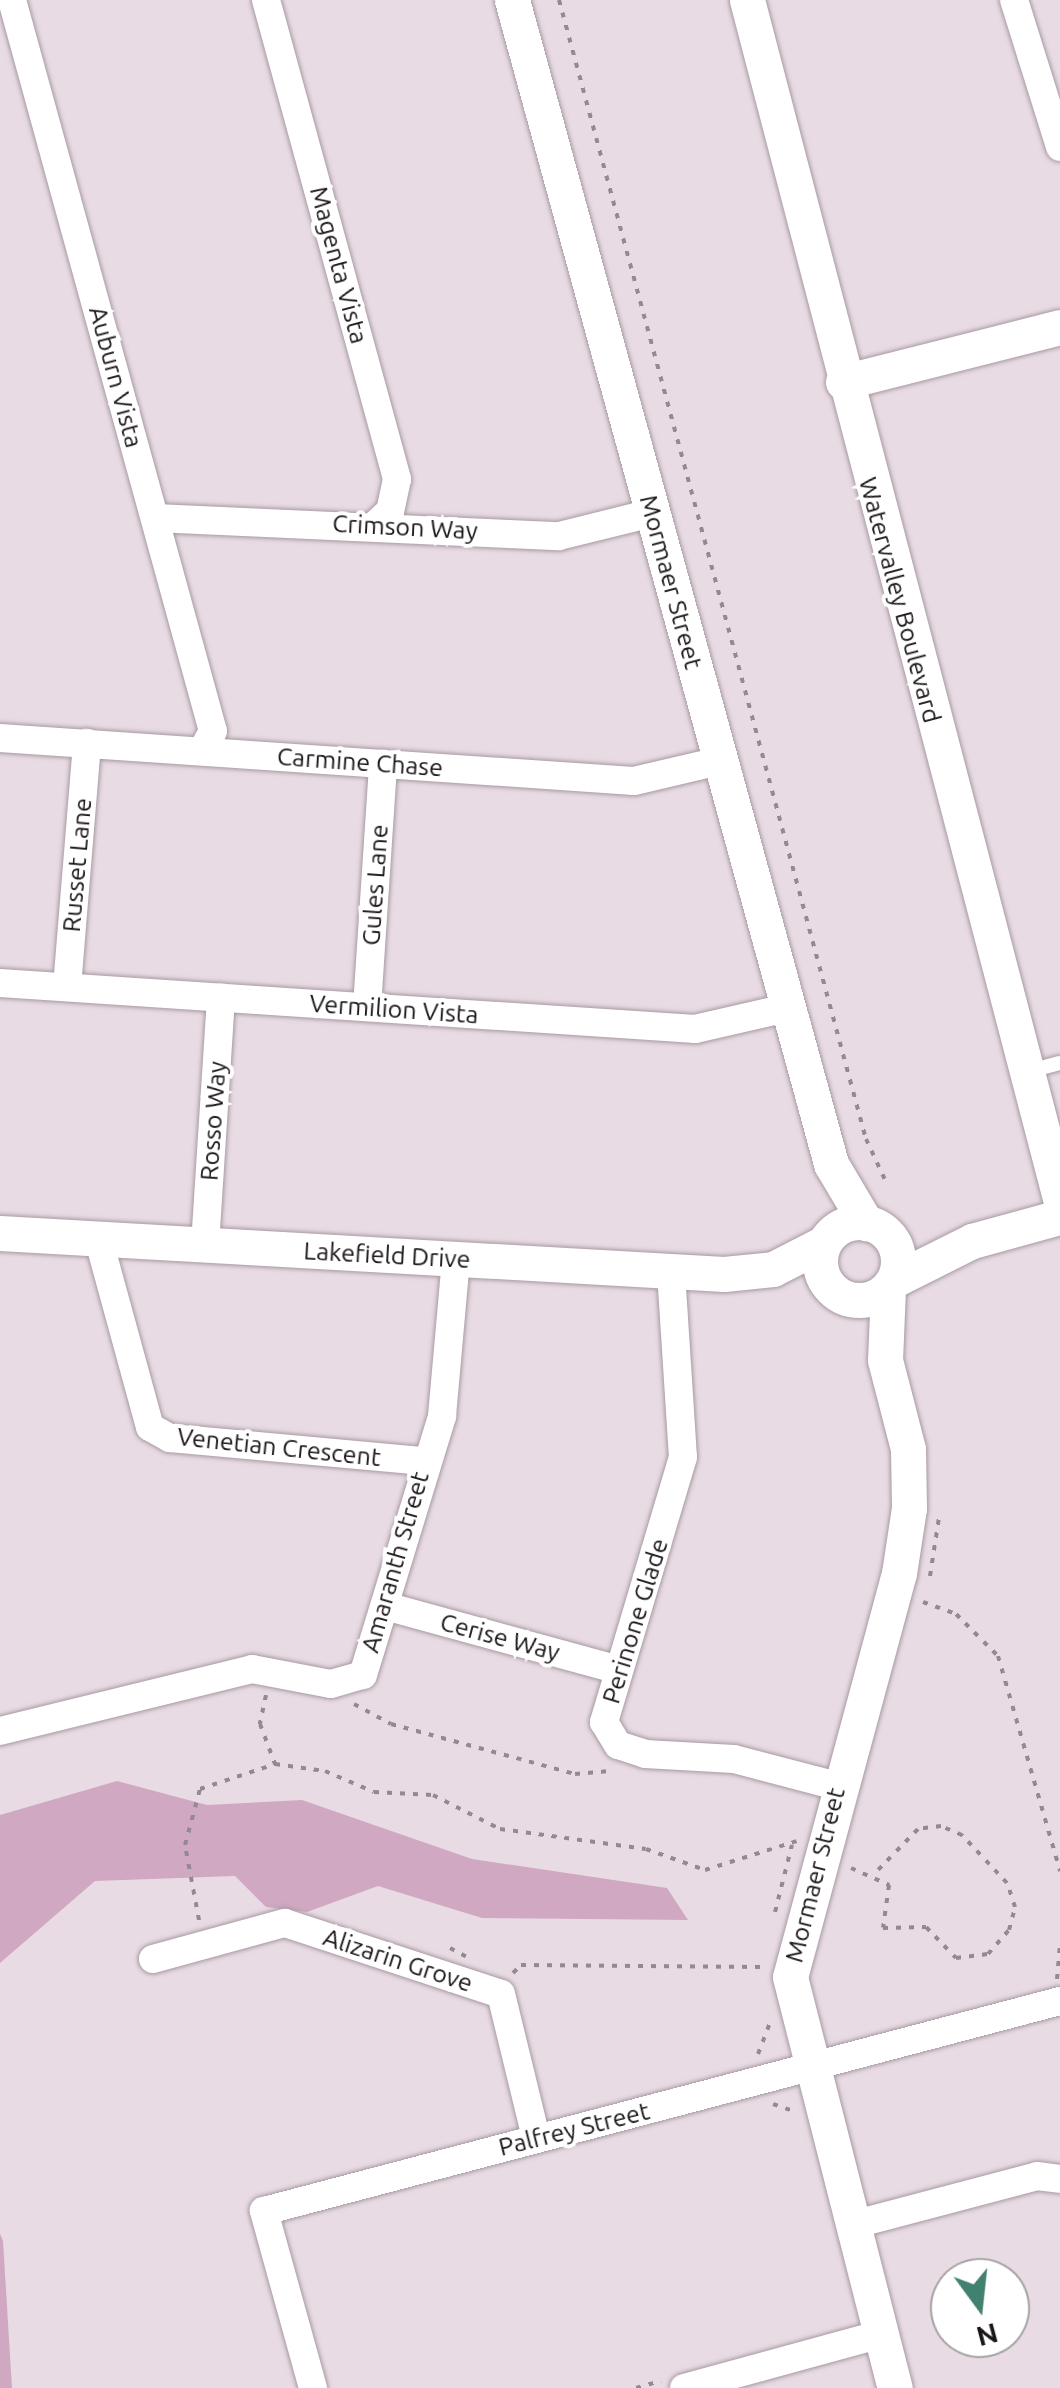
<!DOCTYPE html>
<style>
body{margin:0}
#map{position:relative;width:1060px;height:2388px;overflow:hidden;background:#e9dbe4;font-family:Ubuntu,sans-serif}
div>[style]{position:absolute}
.green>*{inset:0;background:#d0a8c1}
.path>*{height:4px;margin-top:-2px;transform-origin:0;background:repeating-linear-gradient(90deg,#938990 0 5px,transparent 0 13px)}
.roads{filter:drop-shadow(0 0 2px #a79aa2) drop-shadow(0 0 2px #a79aa2)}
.service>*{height:14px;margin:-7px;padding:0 7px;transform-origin:7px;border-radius:7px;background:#fff}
.minor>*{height:28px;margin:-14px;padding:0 14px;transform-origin:14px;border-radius:14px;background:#fff}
.tertiary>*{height:35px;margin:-17.5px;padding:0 17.5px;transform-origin:17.5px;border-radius:17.5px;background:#fff}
.tertiary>.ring{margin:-17.5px;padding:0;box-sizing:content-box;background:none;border:35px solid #fff;border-radius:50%}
span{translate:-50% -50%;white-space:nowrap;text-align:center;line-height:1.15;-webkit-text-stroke:8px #fff;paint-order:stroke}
.street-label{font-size:25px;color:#1b161a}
.north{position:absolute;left:930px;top:2258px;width:100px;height:100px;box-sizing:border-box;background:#fff;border:2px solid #a4a2a3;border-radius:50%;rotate:165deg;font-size:28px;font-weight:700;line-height:40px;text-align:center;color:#1b161a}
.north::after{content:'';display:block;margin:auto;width:35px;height:45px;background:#408170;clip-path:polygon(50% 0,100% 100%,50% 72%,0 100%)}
</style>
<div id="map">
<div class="green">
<i style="clip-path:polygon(117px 1781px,207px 1805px,302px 1800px,472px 1859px,667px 1888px,688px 1920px,482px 1918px,378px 1886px,307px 1912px,266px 1907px,235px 1876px,95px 1881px,0 1963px,0 1815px)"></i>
<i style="clip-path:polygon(0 2234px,3px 2241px,12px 2388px,0 2388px)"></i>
</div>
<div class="path">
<i style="left:559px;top:0;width:1180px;rotate:74.92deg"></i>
<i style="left:866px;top:1139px;width:50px;rotate:65deg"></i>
<i style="left:930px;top:1576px;width:60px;rotate:-81.3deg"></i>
<i style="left:923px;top:1602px;width:35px;rotate:20deg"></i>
<i style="left:956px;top:1614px;width:59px;rotate:45deg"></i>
<i style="left:998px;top:1656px;width:224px;rotate:73.9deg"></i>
<i style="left:266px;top:1695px;width:30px;rotate:102deg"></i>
<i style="left:260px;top:1724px;width:43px;rotate:69.4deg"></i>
<i style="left:275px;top:1764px;width:50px;rotate:8deg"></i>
<i style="left:325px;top:1771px;width:53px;rotate:23.2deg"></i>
<i style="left:374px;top:1792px;width:59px;rotate:2.9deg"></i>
<i style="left:433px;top:1795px;width:75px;rotate:26.9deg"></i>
<i style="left:500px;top:1829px;width:147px;rotate:7.8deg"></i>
<i style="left:646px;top:1849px;width:63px;rotate:19.6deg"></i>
<i style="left:705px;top:1870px;width:96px;rotate:-17.5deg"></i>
<i style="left:354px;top:1704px;width:42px;rotate:28.4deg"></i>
<i style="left:391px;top:1724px;width:191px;rotate:15.2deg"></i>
<i style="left:575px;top:1774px;width:38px;rotate:-5deg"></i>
<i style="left:851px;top:1868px;width:42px;rotate:24.1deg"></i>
<i style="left:889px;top:1885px;width:43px;rotate:97.9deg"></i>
<i style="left:883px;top:1928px;width:43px;rotate:-1.3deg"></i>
<i style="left:926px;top:1927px;width:43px;rotate:45.9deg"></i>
<i style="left:956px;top:1958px;width:32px;rotate:-7deg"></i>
<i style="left:988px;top:1954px;width:32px;rotate:-49deg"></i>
<i style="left:1009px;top:1930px;width:24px;rotate:-75deg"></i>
<i style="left:1015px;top:1907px;width:25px;rotate:-108deg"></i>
<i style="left:1007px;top:1883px;width:66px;rotate:-133.2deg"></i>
<i style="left:962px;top:1835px;width:23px;rotate:-157deg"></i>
<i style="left:941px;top:1826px;width:23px;rotate:173deg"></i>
<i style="left:918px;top:1829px;width:62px;rotate:134.3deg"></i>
<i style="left:775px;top:1912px;width:69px;rotate:-75.8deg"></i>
<i style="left:199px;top:1920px;width:76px;rotate:-100.6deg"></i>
<i style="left:185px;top:1845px;width:58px;rotate:-75deg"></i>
<i style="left:200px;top:1789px;width:79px;rotate:-18.4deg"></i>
<i style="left:450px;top:1948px;width:24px;rotate:28deg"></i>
<i style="left:513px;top:1973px;width:11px;rotate:-45deg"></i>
<i style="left:521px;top:1965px;width:240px;rotate:0.5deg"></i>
<i style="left:1057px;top:1979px;width:35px;rotate:-85deg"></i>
<i style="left:758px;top:2054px;width:34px;rotate:-69deg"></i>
<i style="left:773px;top:2104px;width:21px;rotate:19deg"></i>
<i style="left:636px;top:2388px;width:26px;rotate:-16deg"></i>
</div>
<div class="roads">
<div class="service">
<i style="left:1026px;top:1072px;width:35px;rotate:-15deg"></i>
</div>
<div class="minor">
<i style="left:12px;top:0;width:758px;rotate:74.63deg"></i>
<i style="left:213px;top:731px;width:23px;rotate:119deg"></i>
<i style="left:266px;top:0;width:497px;rotate:74.7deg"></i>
<i style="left:397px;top:479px;width:33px;rotate:102deg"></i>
<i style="left:390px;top:511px;width:21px;rotate:137deg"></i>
<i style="left:1014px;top:0;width:154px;rotate:72.6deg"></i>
<i style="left:155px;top:518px;width:404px;rotate:2.6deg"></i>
<i style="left:559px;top:536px;width:96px;rotate:-13.9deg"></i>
<i style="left:0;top:738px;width:635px;rotate:3.88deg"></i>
<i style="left:634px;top:781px;width:87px;rotate:-13.2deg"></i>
<i style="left:0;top:983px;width:697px;rotate:3.79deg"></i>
<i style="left:695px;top:1029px;width:94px;rotate:-12.9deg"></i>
<i style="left:67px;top:987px;width:245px;rotate:-85.3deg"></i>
<i style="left:367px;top:1007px;width:244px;rotate:-86.2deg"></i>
<i style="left:99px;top:1241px;width:193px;rotate:74.7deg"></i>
<i style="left:150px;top:1427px;width:23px;rotate:29deg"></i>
<i style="left:170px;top:1438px;width:255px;rotate:5.2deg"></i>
<i style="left:205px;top:1245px;width:248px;rotate:-86.3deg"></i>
<i style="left:671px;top:1272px;width:185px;rotate:86.3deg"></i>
<i style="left:683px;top:1457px;width:277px;rotate:106.6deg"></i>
<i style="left:604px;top:1722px;width:27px;rotate:59deg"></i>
<i style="left:618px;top:1745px;width:28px;rotate:18deg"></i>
<i style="left:645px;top:1754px;width:89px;rotate:3.2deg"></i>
<i style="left:734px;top:1759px;width:106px;rotate:14.7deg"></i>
<i style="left:385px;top:1606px;width:239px;rotate:15.3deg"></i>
<i style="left:0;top:1731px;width:260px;rotate:-13.8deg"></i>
<i style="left:252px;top:1669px;width:80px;rotate:10.8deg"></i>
<i style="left:331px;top:1684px;width:33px;rotate:-16deg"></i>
<i style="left:363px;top:1675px;width:271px;rotate:-73deg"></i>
<i style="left:442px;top:1416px;width:158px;rotate:-84.9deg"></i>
<i style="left:153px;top:1959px;width:137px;rotate:-15.3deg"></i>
<i style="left:285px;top:1923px;width:227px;rotate:18.2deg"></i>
<i style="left:501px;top:1994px;width:148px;rotate:76.3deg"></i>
<i style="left:852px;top:2225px;width:191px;rotate:-14.8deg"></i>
<i style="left:1037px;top:2176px;width:23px;rotate:7deg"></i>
<i style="left:313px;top:2388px;width:184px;rotate:-105.5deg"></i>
<i style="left:264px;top:2211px;width:823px;rotate:-14.78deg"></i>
<i style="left:684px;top:2388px;width:204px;rotate:-15.3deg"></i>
</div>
<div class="tertiary">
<i style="left:512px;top:0;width:1207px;rotate:74.67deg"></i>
<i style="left:831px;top:1164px;width:69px;rotate:59.3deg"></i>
<i style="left:747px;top:0;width:1238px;rotate:75.36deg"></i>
<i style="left:843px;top:382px;width:224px;rotate:-14.2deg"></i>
<i class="ring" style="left:820px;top:1222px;width:43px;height:43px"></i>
<i style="left:0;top:1233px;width:725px;rotate:3.24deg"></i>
<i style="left:724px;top:1274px;width:49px;rotate:-5.8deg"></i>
<i style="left:773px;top:1269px;width:57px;rotate:-27deg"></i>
<i style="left:894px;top:1280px;width:87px;rotate:-26.6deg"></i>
<i style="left:972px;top:1241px;width:91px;rotate:-15.3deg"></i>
<i style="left:888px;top:1289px;width:71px;rotate:92.4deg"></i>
<i style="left:885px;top:1360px;width:92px;rotate:75.5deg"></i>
<i style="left:908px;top:1449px;width:59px;rotate:89deg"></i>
<i style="left:909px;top:1508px;width:66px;rotate:98.7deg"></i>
<i style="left:899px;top:1573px;width:418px;rotate:105.1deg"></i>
<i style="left:790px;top:1977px;width:424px;rotate:75.7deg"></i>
</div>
</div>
<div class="street-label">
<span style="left:339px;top:265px;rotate:75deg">Magenta Vista</span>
<span style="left:116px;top:377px;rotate:75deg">Auburn Vista</span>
<span style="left:405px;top:527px;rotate:3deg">Crimson Way</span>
<span style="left:671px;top:582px;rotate:75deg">Mormaer Street</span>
<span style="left:900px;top:600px;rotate:75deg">Watervalley Boulevard</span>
<span style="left:360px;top:762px;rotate:4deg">Carmine Chase</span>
<span style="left:77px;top:865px;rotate:-85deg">Russet Lane</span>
<span style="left:375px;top:885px;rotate:-86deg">Gules Lane</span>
<span style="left:394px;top:1009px;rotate:4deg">Vermilion Vista</span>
<span style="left:213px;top:1121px;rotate:-86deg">Rosso Way</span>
<span style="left:387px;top:1255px;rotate:3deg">Lakefield Drive</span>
<span style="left:279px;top:1447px;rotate:6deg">Venetian Crescent</span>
<span style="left:395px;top:1562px;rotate:-74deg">Amaranth Street</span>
<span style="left:635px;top:1621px;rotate:-73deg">Perinone Glade</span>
<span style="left:500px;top:1637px;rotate:15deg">Cerise Way</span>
<span style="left:815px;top:1875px;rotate:-76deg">Mormaer Street</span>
<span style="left:398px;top:1960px;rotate:18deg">Alizarin Grove</span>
<span style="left:574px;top:2129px;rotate:-14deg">Palfrey Street</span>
</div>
<div class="north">N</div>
</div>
